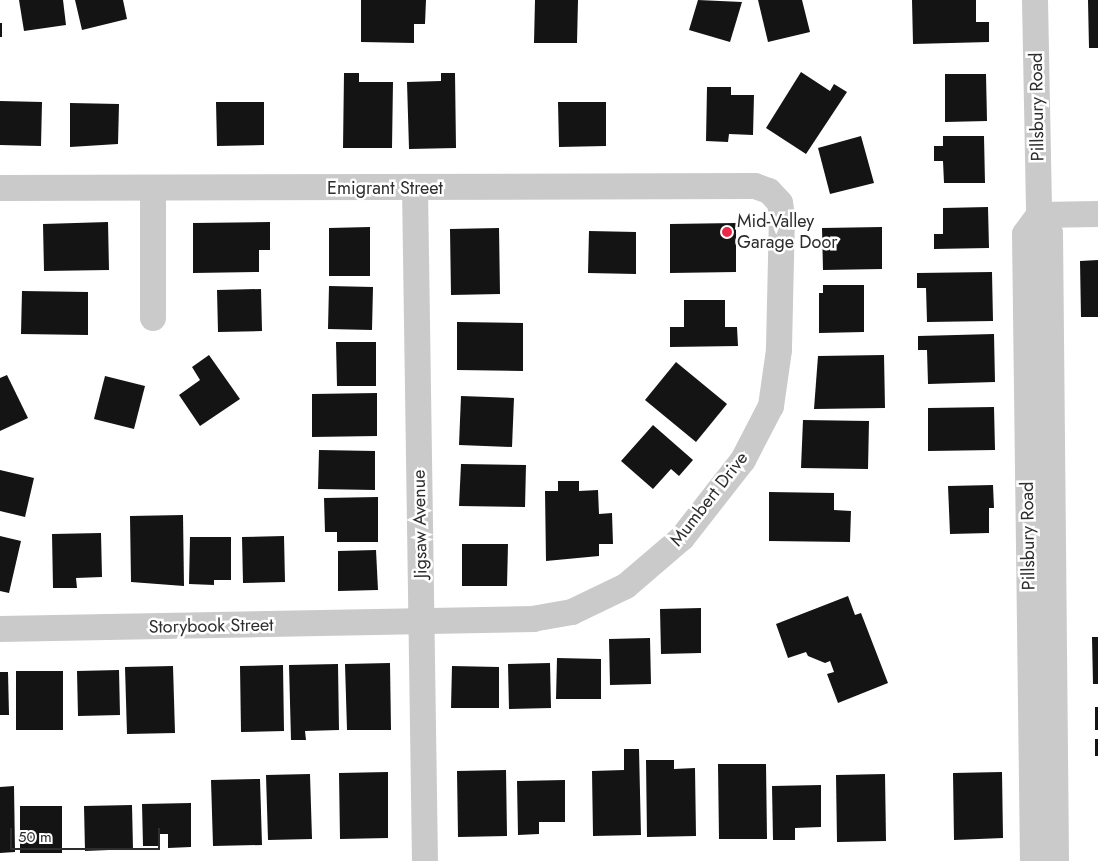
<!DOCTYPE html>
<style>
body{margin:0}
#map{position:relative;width:1098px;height:861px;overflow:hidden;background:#fff;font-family:Jost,sans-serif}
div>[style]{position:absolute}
.building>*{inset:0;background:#141414}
.minor>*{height:26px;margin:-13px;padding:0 13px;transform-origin:13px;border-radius:13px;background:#cacaca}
.dots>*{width:14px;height:14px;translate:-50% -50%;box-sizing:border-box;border:2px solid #fff;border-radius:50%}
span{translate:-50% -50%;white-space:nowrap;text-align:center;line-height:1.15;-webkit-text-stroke:5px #fff;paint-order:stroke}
.street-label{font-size:18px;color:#2d2d2d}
.poi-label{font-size:18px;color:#2d2d2d}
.left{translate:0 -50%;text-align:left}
.scale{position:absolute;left:10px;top:828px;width:150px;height:22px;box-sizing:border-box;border:2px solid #2d2d2d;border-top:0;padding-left:6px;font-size:15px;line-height:18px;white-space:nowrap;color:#2d2d2d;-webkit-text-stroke:4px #fff;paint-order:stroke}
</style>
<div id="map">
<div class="building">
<i style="clip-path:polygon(19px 0,63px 0,66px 25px,24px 31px)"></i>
<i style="clip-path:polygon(75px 0,123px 0,127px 19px,82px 30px)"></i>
<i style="clip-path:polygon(361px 0,426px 0,425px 24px,414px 24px,414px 43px,361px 42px)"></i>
<i style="clip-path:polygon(535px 0,578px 0,577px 43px,534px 43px)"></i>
<i style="clip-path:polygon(698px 0,742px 2px,730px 42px,689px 30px)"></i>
<i style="clip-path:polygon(758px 0,802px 0,810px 32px,768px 42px)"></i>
<i style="clip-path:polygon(912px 0,976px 0,976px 22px,989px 22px,989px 42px,913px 44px)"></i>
<i style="clip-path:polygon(1088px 0,1098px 0,1098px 48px,1089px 48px)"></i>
<i style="clip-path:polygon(0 23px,2px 23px,2px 37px,0 37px)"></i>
<i style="clip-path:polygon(801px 72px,830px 91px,834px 84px,847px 92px,806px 154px,766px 128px)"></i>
<i style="clip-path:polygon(344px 73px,359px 73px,359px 82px,393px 82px,392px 148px,343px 148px)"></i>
<i style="clip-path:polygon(441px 73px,455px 73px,456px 148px,409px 149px,407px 82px,441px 81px)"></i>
<i style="clip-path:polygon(945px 74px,986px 74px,987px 121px,945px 122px)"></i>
<i style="clip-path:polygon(707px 87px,731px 87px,731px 95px,754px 95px,753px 135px,729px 134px,728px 142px,706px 141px)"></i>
<i style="clip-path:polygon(0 101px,42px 102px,41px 146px,0 145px)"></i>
<i style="clip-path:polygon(216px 102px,264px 102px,264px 145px,217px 146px)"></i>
<i style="clip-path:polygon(558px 102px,606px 102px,606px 146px,559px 147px)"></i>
<i style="clip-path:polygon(70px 103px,119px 104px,118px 144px,70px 147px)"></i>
<i style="clip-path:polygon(861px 136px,874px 183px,830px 194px,818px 148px)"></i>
<i style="clip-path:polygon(943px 136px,984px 136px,985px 183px,944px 183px,943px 161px,934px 161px,934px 146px,943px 146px)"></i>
<i style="clip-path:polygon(988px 207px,989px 248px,934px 249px,934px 234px,943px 234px,943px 208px)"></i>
<i style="clip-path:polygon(108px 222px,109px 270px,44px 271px,43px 224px)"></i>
<i style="clip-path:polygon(270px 222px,270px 250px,259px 250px,259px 272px,193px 273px,193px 223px)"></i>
<i style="clip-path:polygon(736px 223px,736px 272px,670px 273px,670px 224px)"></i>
<i style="clip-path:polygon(370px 227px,370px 276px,329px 276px,329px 228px)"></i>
<i style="clip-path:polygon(882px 227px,882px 269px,823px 270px,822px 228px)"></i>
<i style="clip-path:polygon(499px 228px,500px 294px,451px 295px,450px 229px)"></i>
<i style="clip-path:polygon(589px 231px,636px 232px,636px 274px,588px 273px)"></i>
<i style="clip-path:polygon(1098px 260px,1098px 317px,1081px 317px,1080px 261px)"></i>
<i style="clip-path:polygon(992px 272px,993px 321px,927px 322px,926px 288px,917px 288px,917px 273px)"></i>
<i style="clip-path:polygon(823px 285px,864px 285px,864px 332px,819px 333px,819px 293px,823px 293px)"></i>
<i style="clip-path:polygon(329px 286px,373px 287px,372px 330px,328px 329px)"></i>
<i style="clip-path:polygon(261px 289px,262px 331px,218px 332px,217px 290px)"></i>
<i style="clip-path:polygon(22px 291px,88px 292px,88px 335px,21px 334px)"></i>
<i style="clip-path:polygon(684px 300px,725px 300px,725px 327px,737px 327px,738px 346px,670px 347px,670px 327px,684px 327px)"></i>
<i style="clip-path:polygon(457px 322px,523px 323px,523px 371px,457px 370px)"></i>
<i style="clip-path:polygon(994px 334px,995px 382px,928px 384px,927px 350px,918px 350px,918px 336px)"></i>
<i style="clip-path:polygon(336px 342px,376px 342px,376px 386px,337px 386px)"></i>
<i style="clip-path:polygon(209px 355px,240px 399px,200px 426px,179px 395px,200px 380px,192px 367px)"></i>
<i style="clip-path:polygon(884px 355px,885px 408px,814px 409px,818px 356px)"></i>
<i style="clip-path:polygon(676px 362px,727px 404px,696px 442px,645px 400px)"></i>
<i style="clip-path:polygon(7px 375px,28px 418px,0 431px,0 378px)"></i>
<i style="clip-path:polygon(105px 376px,145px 386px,134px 429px,94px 419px)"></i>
<i style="clip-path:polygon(377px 393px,377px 436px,312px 437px,312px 394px)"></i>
<i style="clip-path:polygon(461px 396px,514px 398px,512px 447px,459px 445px)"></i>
<i style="clip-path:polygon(994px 407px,995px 450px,928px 451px,928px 408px)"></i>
<i style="clip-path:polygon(803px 420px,869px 421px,868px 469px,801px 468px)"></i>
<i style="clip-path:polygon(653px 425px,693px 460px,679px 476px,671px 469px,653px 489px,621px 461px)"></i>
<i style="clip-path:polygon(319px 450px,375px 451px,375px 490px,318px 489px)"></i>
<i style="clip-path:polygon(461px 464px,526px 465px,525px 507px,459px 506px)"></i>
<i style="clip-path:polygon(0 470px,34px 478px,25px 517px,0 511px)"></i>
<i style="clip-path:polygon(558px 481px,579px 481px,579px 491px,598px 490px,599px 514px,612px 513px,613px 544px,599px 544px,599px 556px,546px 561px,545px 491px,558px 491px)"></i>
<i style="clip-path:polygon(993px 485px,994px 508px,989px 508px,989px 533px,950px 534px,948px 486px)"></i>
<i style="clip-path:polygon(769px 492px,834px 493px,834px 510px,851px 511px,850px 542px,769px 541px)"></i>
<i style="clip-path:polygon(378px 497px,378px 542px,337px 542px,337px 532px,325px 532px,324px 498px)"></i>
<i style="clip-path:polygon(183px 515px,184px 586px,131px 582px,130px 516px)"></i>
<i style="clip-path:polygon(101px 533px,102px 577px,76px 578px,77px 588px,53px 588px,52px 534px)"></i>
<i style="clip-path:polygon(0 536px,21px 541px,9px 593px,0 591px)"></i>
<i style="clip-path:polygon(284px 536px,285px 582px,243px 583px,242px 537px)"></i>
<i style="clip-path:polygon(190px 537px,231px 537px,231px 580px,214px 580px,214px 585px,189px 584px)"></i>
<i style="clip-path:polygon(462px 544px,508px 544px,507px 586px,462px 586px)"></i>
<i style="clip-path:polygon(376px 550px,378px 590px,338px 591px,338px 551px)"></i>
<i style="clip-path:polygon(848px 596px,855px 615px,861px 613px,888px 683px,838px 703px,827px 674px,834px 672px,830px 661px,825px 663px,808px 656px,806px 652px,788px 658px,776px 624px)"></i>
<i style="clip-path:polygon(701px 608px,701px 653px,661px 654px,660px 609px)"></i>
<i style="clip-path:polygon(1092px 637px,1098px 637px,1098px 684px,1093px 684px)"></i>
<i style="clip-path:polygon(650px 638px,651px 684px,610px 685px,609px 639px)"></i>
<i style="clip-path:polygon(557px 658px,601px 659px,601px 699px,556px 699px)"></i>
<i style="clip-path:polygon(390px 663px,391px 730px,347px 730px,345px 664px)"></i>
<i style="clip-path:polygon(550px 663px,551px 708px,509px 709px,508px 664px)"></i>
<i style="clip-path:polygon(338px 664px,339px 730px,305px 731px,306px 740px,291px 740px,289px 665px)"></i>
<i style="clip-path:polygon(283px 665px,284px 731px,241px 732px,240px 666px)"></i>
<i style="clip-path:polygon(173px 666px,175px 733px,127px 734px,125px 667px)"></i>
<i style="clip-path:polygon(452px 666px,499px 667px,499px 708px,451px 708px)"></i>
<i style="clip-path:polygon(119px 670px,120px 715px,78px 716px,77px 671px)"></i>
<i style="clip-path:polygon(16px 671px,63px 671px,63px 730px,16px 730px)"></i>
<i style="clip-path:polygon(0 672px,8px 672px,9px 715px,0 715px)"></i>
<i style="clip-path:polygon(1095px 707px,1098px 707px,1098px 730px,1095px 730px)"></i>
<i style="clip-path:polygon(1095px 739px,1098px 739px,1098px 756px,1095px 756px)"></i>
<i style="clip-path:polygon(624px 749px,639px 749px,641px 835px,593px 836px,592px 771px,624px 770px)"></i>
<i style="clip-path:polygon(646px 760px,674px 760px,674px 769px,695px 768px,696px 836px,647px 837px)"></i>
<i style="clip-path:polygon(718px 764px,766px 764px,767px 839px,719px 839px)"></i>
<i style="clip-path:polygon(506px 770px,507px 836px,458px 837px,457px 771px)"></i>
<i style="clip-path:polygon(388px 772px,388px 838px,340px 839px,339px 773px)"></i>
<i style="clip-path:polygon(1002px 772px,1003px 838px,954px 840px,953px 773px)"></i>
<i style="clip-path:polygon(310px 774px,312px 839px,268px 840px,266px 775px)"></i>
<i style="clip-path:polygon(885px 774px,886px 841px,837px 842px,836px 775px)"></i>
<i style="clip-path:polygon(260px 779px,262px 845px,213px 846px,211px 780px)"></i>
<i style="clip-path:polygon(565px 780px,565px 822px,539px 822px,539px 834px,518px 835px,517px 781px)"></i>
<i style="clip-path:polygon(821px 785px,821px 827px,795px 828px,795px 840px,773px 840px,772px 786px)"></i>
<i style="clip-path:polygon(14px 786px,15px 852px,0 853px,0 787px)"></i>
<i style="clip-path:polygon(191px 803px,191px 847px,168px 848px,168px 834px,159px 834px,159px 846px,143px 846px,142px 804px)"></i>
<i style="clip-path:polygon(132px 805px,133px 849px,85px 851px,84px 806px)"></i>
<i style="clip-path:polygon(20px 806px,62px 806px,62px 853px,20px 853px)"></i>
</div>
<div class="minor">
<i style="left:1035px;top:0;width:215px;rotate:88.9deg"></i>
<i style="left:1039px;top:215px;width:21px;rotate:59deg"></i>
<i style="left:1050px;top:233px;width:628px;rotate:89.45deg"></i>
<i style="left:0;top:188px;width:755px;rotate:-0.15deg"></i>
<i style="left:755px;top:186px;width:15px;rotate:20deg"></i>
<i style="left:769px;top:191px;width:16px;rotate:47deg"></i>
<i style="left:780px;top:203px;width:12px;rotate:81deg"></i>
<i style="left:782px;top:215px;width:135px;rotate:91.3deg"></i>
<i style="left:779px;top:350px;width:57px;rotate:98.1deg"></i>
<i style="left:771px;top:406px;width:61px;rotate:117.4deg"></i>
<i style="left:743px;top:460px;width:99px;rotate:128deg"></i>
<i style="left:682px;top:538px;width:74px;rotate:139.4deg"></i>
<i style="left:626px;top:586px;width:60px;rotate:154.3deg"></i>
<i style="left:572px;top:612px;width:39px;rotate:170deg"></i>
<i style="left:534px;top:619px;width:534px;rotate:178.93deg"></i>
<i style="left:153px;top:188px;width:130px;rotate:90deg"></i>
<i style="left:415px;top:188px;width:673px;rotate:89.15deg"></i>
<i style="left:1039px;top:215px;width:59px;rotate:-1deg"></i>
<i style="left:1033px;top:861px;width:627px;rotate:-90.73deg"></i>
<i style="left:1025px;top:234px;width:24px;rotate:-54deg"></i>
</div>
<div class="dots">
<i style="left:727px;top:232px;background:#ec2846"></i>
</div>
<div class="street-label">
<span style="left:1037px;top:107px;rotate:-91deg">Pillsbury Road</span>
<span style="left:385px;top:188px">Emigrant Street</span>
<span style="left:709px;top:499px;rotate:-52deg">Mumbert Drive</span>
<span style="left:420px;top:524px;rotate:-91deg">Jigsaw Avenue</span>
<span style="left:1028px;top:536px;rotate:-91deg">Pillsbury Road</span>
<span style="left:211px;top:626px;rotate:-1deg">Storybook Street</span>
</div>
<div class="poi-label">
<span class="left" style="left:737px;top:232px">Mid-Valley<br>Garage Door</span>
</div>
<div class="scale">50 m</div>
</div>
